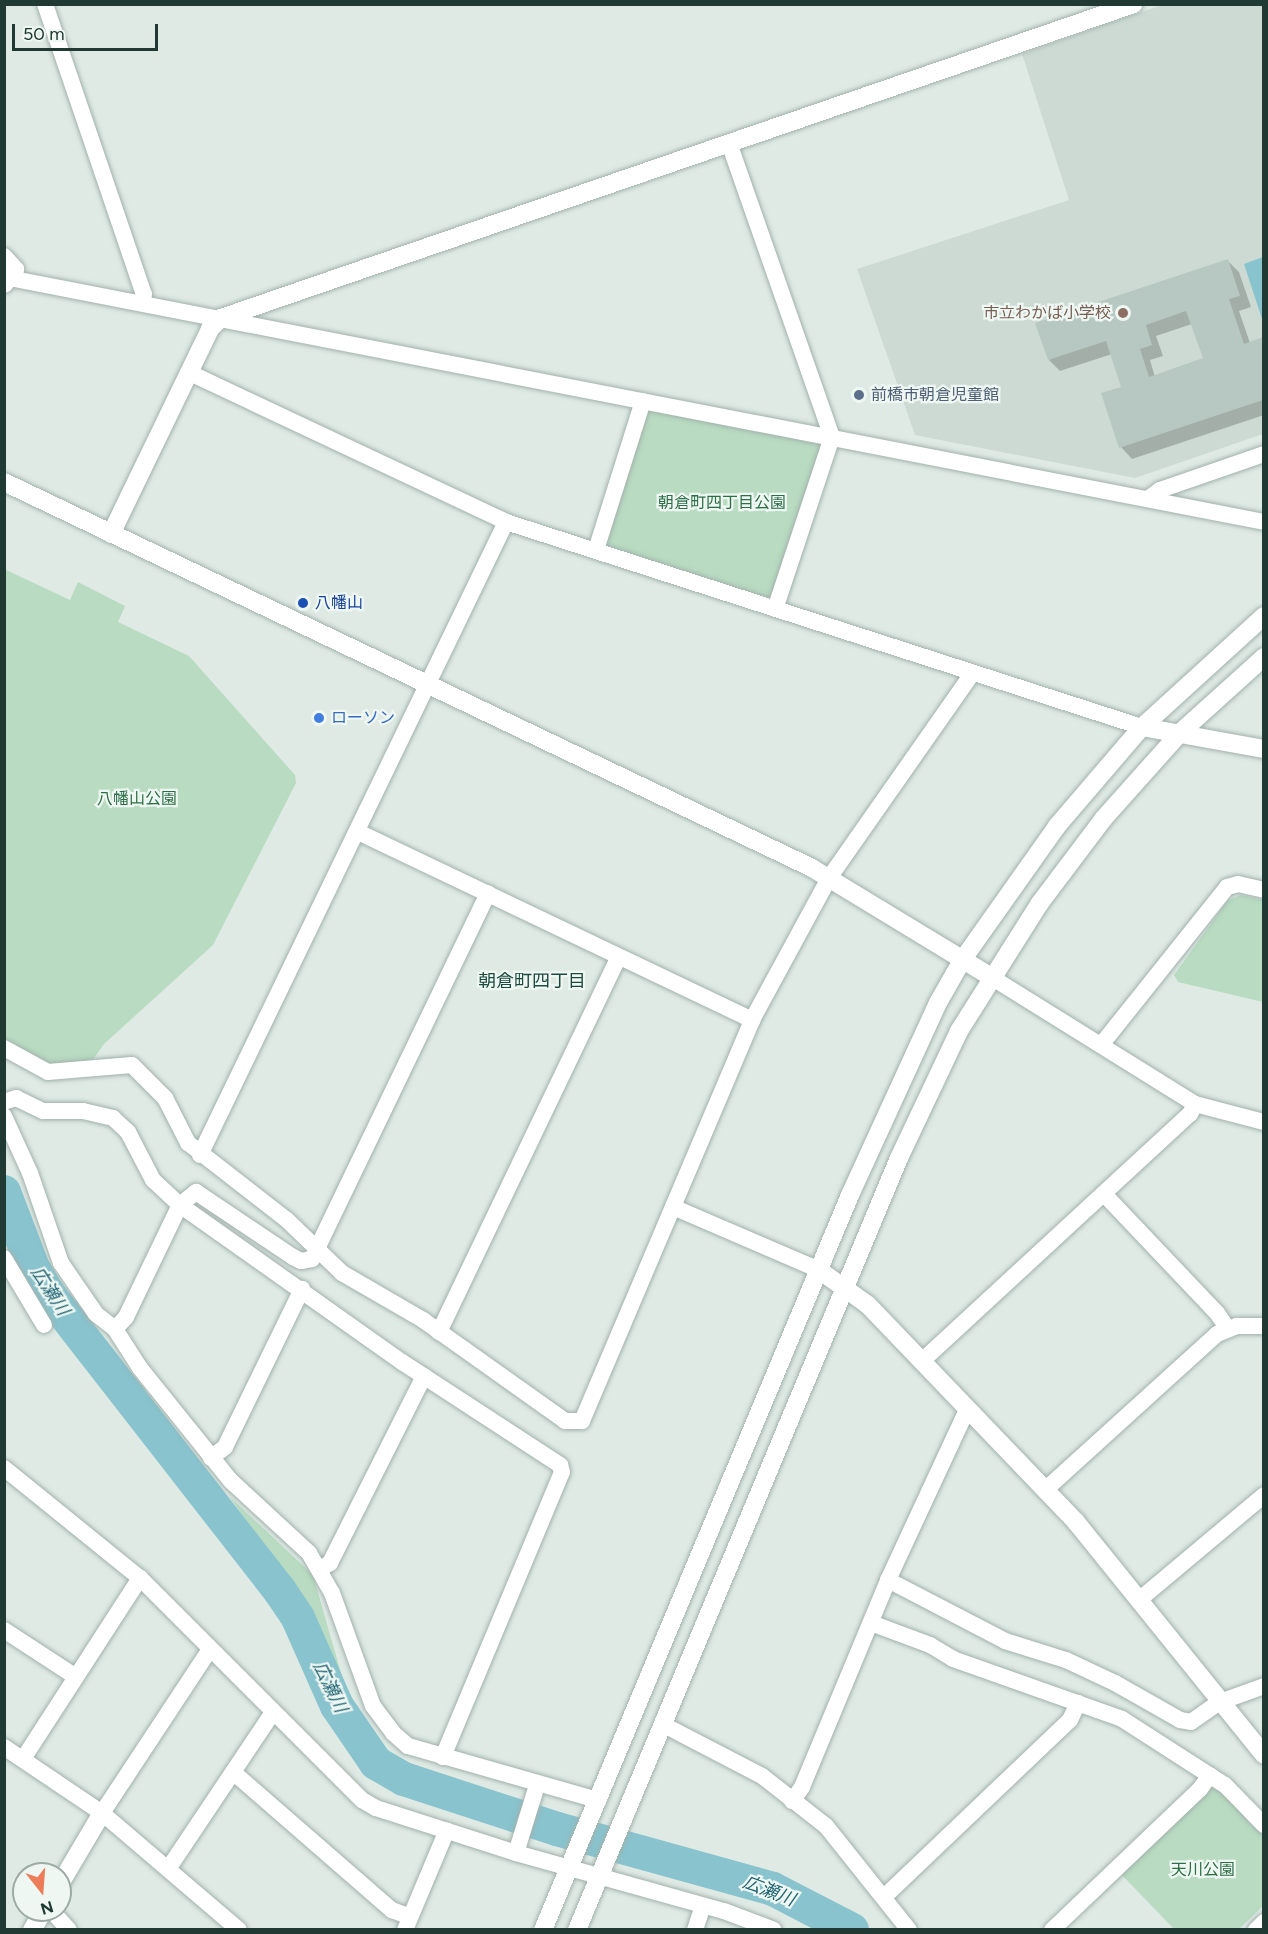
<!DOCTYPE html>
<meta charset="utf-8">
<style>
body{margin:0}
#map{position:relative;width:1268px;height:1934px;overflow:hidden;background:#dfeae5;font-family:Figtree,"Noto Sans JP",sans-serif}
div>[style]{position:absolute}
.built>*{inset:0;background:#cddad4}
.green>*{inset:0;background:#b8dbc1}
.water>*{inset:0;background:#88c3ce}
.shadow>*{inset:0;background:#0003}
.river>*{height:34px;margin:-17px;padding:0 17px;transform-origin:17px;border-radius:17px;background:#88c3ce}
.building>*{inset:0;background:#b7c7c1}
.roads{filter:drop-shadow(0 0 2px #a2b1ac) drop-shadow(0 0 2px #a2b1ac)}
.street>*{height:16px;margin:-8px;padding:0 8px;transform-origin:8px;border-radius:8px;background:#fff}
.secondary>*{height:18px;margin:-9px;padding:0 9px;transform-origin:9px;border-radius:9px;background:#fff}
.dots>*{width:16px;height:16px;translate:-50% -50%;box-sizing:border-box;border:3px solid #eff7f3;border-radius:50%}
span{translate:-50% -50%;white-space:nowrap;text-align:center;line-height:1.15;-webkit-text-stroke:4.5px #eff7f3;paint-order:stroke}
.education-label{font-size:16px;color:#785e54}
.right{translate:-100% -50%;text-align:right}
.service-label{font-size:16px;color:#4e5e75}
.left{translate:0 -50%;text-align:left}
.park-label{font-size:16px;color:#2c6f46}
.transit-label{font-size:16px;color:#164399}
.shop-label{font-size:16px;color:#366cbe}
.neighbourhood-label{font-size:18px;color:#1d4a3f}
.water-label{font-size:18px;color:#1d6473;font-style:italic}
.frame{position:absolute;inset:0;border:6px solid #213933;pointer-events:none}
.north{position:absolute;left:12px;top:1862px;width:60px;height:60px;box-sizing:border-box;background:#eff7f3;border:2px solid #9daba6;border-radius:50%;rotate:163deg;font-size:16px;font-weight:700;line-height:24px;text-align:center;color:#213933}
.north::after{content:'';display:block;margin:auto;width:21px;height:27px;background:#ed7d59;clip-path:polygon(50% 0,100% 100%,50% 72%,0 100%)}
.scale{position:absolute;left:12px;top:24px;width:146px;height:27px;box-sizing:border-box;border:3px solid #213933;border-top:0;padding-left:8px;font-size:18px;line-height:21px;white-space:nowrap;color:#213933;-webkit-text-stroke:4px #eff7f3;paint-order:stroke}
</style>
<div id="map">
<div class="built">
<i style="clip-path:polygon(1162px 5px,1263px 5px,1263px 434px,1135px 478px,915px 435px,857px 269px,1069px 200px,1022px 54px)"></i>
</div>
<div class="green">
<i style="clip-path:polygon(649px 408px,824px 443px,772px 602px,605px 545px)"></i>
<i style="clip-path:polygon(4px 569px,70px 600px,78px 582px,125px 606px,118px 622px,189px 656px,295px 775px,296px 783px,213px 945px,104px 1044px,92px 1061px,51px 1066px,5px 1043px)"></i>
<i style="clip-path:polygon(1241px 895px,1263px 900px,1263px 1002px,1178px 982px,1174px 975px,1228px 900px)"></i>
<i style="clip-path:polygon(229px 1496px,313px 1575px,343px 1680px,287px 1579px)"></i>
<i style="clip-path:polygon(1206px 1786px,1219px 1787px,1252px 1826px,1263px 1833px,1263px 1906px,1239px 1929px,1174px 1929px,1118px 1871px)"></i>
</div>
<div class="water">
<i style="clip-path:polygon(1263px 257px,1264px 257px,1263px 322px,1244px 264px)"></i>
</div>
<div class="shadow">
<i style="clip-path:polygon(evenodd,1227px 260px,1239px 272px,1251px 307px,1239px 311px,1250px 343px,1264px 339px,1264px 415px,1132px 459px,1121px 447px,1123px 388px,1112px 354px,1060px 371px,1049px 360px,1227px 260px,1192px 324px,1205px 359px,1155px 377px,1150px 360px,1163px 356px,1156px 336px,1192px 324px)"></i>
</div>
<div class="river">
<i style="left:4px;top:1192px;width:81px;rotate:69.1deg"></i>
<i style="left:33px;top:1268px;width:29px;rotate:59deg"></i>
<i style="left:48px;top:1293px;width:378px;rotate:52.1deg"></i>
<i style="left:280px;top:1591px;width:32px;rotate:56deg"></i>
<i style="left:298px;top:1618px;width:96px;rotate:66.1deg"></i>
<i style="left:337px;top:1706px;width:69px;rotate:55.6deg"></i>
<i style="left:376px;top:1763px;width:32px;rotate:30deg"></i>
<i style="left:404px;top:1779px;width:161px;rotate:18.1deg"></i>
<i style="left:557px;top:1829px;width:224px;rotate:15.5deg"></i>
<i style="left:773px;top:1889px;width:89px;rotate:27.4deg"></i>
</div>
<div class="building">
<i style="clip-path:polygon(evenodd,1228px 259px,1240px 296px,1229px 299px,1244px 344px,1263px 337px,1263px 400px,1119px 448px,1101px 393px,1121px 387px,1106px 341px,1048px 360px,1035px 323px,1228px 259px,1186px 311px,1203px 358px,1149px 377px,1140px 349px,1152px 345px,1146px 325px,1186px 311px)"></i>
</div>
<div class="roads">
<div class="street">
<i style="left:45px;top:4px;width:306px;rotate:71.2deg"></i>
<i style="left:144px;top:294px;width:8px;rotate:97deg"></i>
<i style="left:729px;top:143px;width:312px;rotate:70.7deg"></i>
<i style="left:832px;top:437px;width:181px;rotate:108.3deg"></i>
<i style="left:4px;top:256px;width:18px;rotate:47deg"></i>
<i style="left:16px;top:269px;width:19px;rotate:125deg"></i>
<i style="left:4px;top:277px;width:1284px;rotate:11deg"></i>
<i style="left:190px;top:373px;width:349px;rotate:25.2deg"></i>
<i style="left:506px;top:522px;width:668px;rotate:17.87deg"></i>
<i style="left:1149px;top:498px;width:14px;rotate:-36deg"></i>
<i style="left:1160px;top:490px;width:110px;rotate:-19.1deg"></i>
<i style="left:596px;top:550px;width:156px;rotate:-72.5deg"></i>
<i style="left:358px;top:832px;width:437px;rotate:25.5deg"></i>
<i style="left:991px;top:977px;width:240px;rotate:31.9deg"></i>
<i style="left:1195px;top:1104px;width:71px;rotate:14.6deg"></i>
<i style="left:1101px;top:1045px;width:202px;rotate:-51.4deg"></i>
<i style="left:1227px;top:887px;width:11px;rotate:-15deg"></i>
<i style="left:1238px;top:884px;width:27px;rotate:13deg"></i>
<i style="left:4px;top:1048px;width:50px;rotate:28.6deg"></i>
<i style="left:48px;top:1072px;width:84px;rotate:-4.8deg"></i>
<i style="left:132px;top:1065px;width:47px;rotate:45deg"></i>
<i style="left:165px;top:1098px;width:51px;rotate:62.9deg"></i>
<i style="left:188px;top:1143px;width:125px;rotate:37.9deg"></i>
<i style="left:287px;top:1220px;width:76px;rotate:43.9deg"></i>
<i style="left:342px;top:1273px;width:94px;rotate:30.1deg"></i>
<i style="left:423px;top:1320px;width:174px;rotate:35.4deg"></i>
<i style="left:565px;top:1421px;width:17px"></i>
<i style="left:582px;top:1421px;width:436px;rotate:-67deg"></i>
<i style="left:752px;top:1020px;width:162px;rotate:-61.5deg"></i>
<i style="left:829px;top:878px;width:249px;rotate:-55deg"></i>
<i style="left:4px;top:1102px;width:13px;rotate:-18deg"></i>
<i style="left:16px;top:1098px;width:30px;rotate:26deg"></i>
<i style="left:43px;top:1111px;width:40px"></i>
<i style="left:83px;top:1111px;width:31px;rotate:13deg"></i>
<i style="left:113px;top:1118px;width:21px;rotate:43deg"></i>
<i style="left:128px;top:1132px;width:54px;rotate:62.5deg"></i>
<i style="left:153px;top:1180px;width:37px;rotate:43deg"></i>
<i style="left:180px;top:1205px;width:272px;rotate:35.3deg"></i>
<i style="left:402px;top:1362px;width:189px;rotate:33.1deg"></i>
<i style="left:560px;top:1465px;width:7px;rotate:74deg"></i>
<i style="left:562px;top:1472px;width:309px;rotate:112.7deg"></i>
<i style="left:4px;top:1116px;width:63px;rotate:65.5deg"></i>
<i style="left:30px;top:1173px;width:95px;rotate:71deg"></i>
<i style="left:61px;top:1263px;width:62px;rotate:55.5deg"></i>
<i style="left:96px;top:1314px;width:24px;rotate:38deg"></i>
<i style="left:115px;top:1329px;width:46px;rotate:57.3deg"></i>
<i style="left:140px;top:1368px;width:145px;rotate:51.2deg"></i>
<i style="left:231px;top:1481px;width:106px;rotate:42.7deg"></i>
<i style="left:309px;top:1553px;width:46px;rotate:60.1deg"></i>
<i style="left:332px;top:1593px;width:120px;rotate:70.1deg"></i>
<i style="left:373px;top:1706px;width:34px;rotate:53deg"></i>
<i style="left:393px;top:1733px;width:20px;rotate:41deg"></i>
<i style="left:408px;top:1746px;width:198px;rotate:15.9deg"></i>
<i style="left:200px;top:1155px;width:703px;rotate:-64.2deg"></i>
<i style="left:1104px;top:1194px;width:164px;rotate:46.5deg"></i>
<i style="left:1217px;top:1313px;width:18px;rotate:56deg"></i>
<i style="left:673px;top:1207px;width:159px;rotate:23.3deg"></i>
<i style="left:4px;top:1258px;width:78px;rotate:59.2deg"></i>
<i style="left:115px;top:1329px;width:16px;rotate:-47deg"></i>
<i style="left:126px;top:1317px;width:124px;rotate:-64.3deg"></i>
<i style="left:180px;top:1205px;width:21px;rotate:-39deg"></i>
<i style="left:196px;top:1192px;width:117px;rotate:33.8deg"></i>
<i style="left:293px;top:1257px;width:9px;rotate:27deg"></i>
<i style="left:301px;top:1261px;width:11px;rotate:-10deg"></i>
<i style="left:312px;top:1259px;width:406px;rotate:-64.3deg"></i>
<i style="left:439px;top:1332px;width:416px;rotate:-64.4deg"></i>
<i style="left:922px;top:1361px;width:364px;rotate:-42.7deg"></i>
<i style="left:1190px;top:1114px;width:11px;rotate:-63deg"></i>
<i style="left:211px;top:1458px;width:18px;rotate:-38deg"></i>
<i style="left:225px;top:1447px;width:176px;rotate:-64deg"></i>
<i style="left:4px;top:1468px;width:175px;rotate:39deg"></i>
<i style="left:140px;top:1578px;width:314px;rotate:45deg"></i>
<i style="left:362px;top:1800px;width:16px;rotate:30deg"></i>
<i style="left:376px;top:1808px;width:147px;rotate:17.8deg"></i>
<i style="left:516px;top:1853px;width:216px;rotate:15.6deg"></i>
<i style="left:724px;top:1911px;width:53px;rotate:20.8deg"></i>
<i style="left:1045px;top:1490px;width:232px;rotate:-42.2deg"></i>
<i style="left:1217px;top:1334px;width:22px;rotate:-22deg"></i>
<i style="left:1237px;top:1326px;width:27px"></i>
<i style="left:320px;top:1569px;width:12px;rotate:-31deg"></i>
<i style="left:330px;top:1563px;width:209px;rotate:-63.3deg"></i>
<i style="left:888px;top:1580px;width:132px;rotate:27.5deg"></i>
<i style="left:1005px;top:1641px;width:64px;rotate:17.3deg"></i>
<i style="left:1066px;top:1660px;width:54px;rotate:25.1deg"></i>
<i style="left:1115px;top:1683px;width:75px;rotate:29.6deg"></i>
<i style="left:1180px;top:1720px;width:11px;rotate:10deg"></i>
<i style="left:1191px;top:1722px;width:35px;rotate:-35deg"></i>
<i style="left:1220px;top:1702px;width:47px;rotate:-20deg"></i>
<i style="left:1139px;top:1600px;width:163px;rotate:-40deg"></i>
<i style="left:871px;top:1623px;width:63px;rotate:20.4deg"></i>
<i style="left:930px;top:1645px;width:27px;rotate:31deg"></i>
<i style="left:953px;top:1659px;width:179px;rotate:19.5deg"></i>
<i style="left:1122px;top:1719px;width:122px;rotate:32.7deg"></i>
<i style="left:1225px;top:1785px;width:56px;rotate:45.7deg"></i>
<i style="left:4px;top:1630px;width:86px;rotate:33.1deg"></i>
<i style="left:662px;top:1724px;width:113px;rotate:27.5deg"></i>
<i style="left:762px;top:1776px;width:81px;rotate:38deg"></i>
<i style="left:826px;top:1826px;width:133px;rotate:51.4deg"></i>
<i style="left:4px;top:1747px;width:118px;rotate:34deg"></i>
<i style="left:102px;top:1813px;width:180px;rotate:40.5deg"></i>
<i style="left:23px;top:1759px;width:216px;rotate:-57.1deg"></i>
<i style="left:233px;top:1772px;width:211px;rotate:41deg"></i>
<i style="left:392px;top:1910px;width:19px;rotate:21deg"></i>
<i style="left:792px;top:1801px;width:17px;rotate:-54deg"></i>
<i style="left:802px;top:1787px;width:224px;rotate:-67.4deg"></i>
<i style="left:888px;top:1580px;width:187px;rotate:-65.1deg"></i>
<i style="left:102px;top:1813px;width:196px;rotate:-56.6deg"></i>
<i style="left:516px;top:1853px;width:71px;rotate:-72.8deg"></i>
<i style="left:168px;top:1869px;width:189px;rotate:-56.2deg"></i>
<i style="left:884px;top:1897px;width:257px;rotate:-43.6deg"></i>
<i style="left:1070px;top:1720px;width:19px;rotate:-65deg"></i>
<i style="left:51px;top:1910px;width:27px;rotate:48deg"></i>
<i style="left:405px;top:1930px;width:108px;rotate:-67.2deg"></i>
<i style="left:695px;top:1930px;width:25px;rotate:-72deg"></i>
<i style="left:1052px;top:1930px;width:204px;rotate:-43.6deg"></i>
<i style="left:1200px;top:1789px;width:17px;rotate:-54deg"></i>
<i style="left:1256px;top:1930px;width:11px;rotate:-45deg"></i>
</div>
<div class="secondary">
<i style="left:4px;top:482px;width:895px;rotate:25.53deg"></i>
<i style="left:812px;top:868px;width:210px;rotate:31.3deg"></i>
<i style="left:111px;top:534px;width:228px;rotate:-64.2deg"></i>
<i style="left:210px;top:329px;width:16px;rotate:-45deg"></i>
<i style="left:221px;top:318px;width:965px;rotate:-18.98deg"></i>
<i style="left:1142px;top:727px;width:124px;rotate:10.2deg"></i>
<i style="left:819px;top:1270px;width:60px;rotate:35.5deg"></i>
<i style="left:868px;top:1305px;width:301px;rotate:46.2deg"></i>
<i style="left:1076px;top:1522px;width:299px;rotate:51.1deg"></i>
<i style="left:60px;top:1884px;width:82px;rotate:-59.4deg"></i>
<i style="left:32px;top:1930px;width:23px;rotate:-59deg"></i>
<i style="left:543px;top:1930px;width:797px;rotate:-67.33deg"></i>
<i style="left:850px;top:1195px;width:213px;rotate:-65.4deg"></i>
<i style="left:939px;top:1001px;width:48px;rotate:-60.3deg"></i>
<i style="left:963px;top:959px;width:163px;rotate:-54.7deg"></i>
<i style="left:1057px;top:826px;width:130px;rotate:-49.4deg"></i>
<i style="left:1142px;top:727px;width:165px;rotate:-42.3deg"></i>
<i style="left:577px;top:1930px;width:836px;rotate:-67.36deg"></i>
<i style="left:899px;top:1158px;width:140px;rotate:-64.7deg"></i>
<i style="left:959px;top:1031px;width:151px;rotate:-57.7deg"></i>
<i style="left:1040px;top:903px;width:106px;rotate:-53deg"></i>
<i style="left:1104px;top:818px;width:115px;rotate:-48.2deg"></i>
<i style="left:1181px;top:732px;width:112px;rotate:-42.1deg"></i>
</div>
</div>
<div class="dots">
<i style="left:1123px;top:313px;background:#8d6e63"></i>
<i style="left:859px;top:395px;background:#5c6f8a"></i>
<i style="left:303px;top:603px;background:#1a4fb4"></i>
<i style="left:319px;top:718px;background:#3f7fe0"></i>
</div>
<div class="education-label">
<span class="right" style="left:1111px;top:313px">市立わかば小学校</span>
</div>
<div class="service-label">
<span class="left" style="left:871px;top:395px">前橋市朝倉児童館</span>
</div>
<div class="park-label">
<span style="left:722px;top:503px">朝倉町四丁目公園</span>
<span style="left:137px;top:799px">八幡山公園</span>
<span style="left:1203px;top:1870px">天川公園</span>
</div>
<div class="transit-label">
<span class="left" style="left:315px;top:603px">八幡山</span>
</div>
<div class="shop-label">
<span class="left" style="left:331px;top:718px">ローソン</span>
</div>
<div class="neighbourhood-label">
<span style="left:532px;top:981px">朝倉町四丁目</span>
</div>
<div class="water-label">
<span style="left:50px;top:1291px;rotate:57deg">広瀬川</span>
<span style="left:330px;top:1687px;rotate:64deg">広瀬川</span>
<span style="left:769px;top:1891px;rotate:21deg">広瀬川</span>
</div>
<div class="frame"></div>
<div class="north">N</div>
<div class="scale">50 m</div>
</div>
